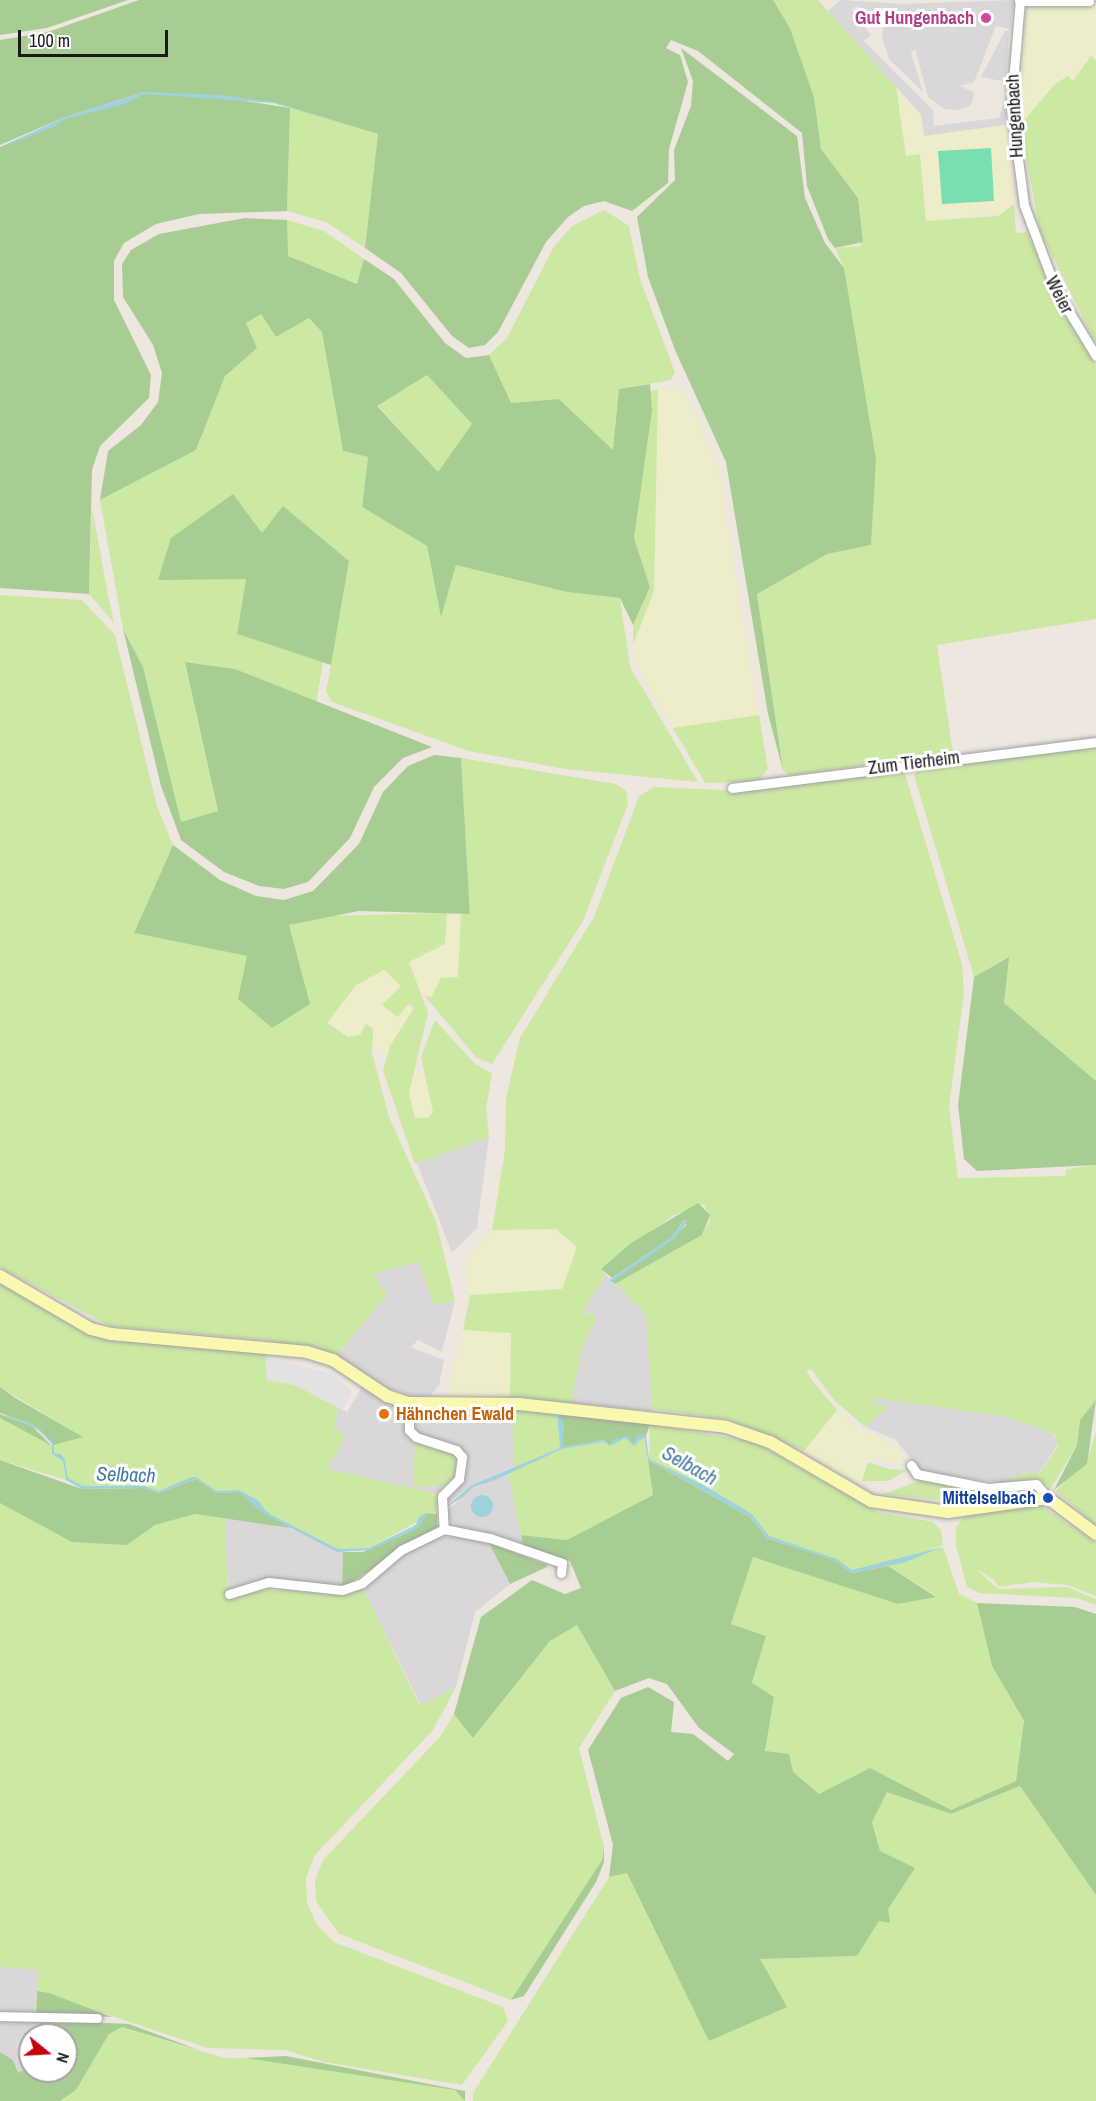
<!DOCTYPE html>
<meta charset="utf-8">
<style>
body{margin:0}
#map{position:relative;width:1096px;height:2101px;overflow:hidden;background:#ede7df;font-family:"Archivo Narrow",sans-serif}
div>[style]{position:absolute}
.residential>*{inset:0;background:#d9d7d7}
.farmland>*{inset:0;background:#ededc9}
.grass>*{inset:0;background:#cbe9a3}
.forest>*{inset:0;background:#a8cd93}
.pitch>*{inset:0;background:#7adfb0}
.parking>*{inset:0;background:#e2e2e2}
.water>*{inset:0;background:#9ed3dc}
.round{border-radius:50%}
.stream>*{height:3px;margin:-1.5px;padding:0 1.5px;transform-origin:1.5px;border-radius:1.5px;background:#9ed3dc}
.roads{filter:drop-shadow(0 0 2px #a1a1a1) drop-shadow(0 0 2px #a1a1a1)}
.street>*{height:9px;margin:-4.5px;padding:0 4.5px;transform-origin:4.5px;border-radius:4.5px;background:#fff}
.secondary>*{height:12px;margin:-6px;padding:0 6px;transform-origin:6px;border-radius:6px;background:#faf8af}
.dots>*{width:16px;height:16px;translate:-50% -50%;box-sizing:border-box;border:3px solid #fff;border-radius:50%}
span{translate:-50% -50%;white-space:nowrap;text-align:center;line-height:1.15;-webkit-text-stroke:6px #fff;paint-order:stroke}
.hotel-label{font-size:18px;color:#b23c85;font-weight:700}
.right{translate:-100% -50%;text-align:right}
.street-label{font-size:18px;color:#1a1a1a}
.food-label{font-size:18px;color:#c56008;font-weight:700}
.left{translate:0 -50%;text-align:left}
.transit-label{font-size:18px;color:#164399;font-weight:700}
.water-label{font-size:20px;color:#437aa3;font-style:italic}
.north{position:absolute;left:18px;top:2023px;width:60px;height:60px;box-sizing:border-box;background:#fff;border:2px solid #a3a3a3;border-radius:50%;rotate:108deg;font-size:16px;font-weight:700;line-height:24px;text-align:center;color:#1a1a1a}
.north::after{content:'';display:block;margin:auto;width:21px;height:27px;background:#c5000f;clip-path:polygon(50% 0,100% 100%,50% 72%,0 100%)}
.scale{position:absolute;left:18px;top:30px;width:150px;height:27px;box-sizing:border-box;border:3px solid #1a1a1a;border-top:0;padding-left:8px;font-size:18px;line-height:21px;white-space:nowrap;color:#1a1a1a;-webkit-text-stroke:4px #fff;paint-order:stroke}
</style>
<div id="map">
<div class="residential">
<i style="clip-path:polygon(841px 0,902px 4px,1014px 0,1010px 29px,996px 26px,974px 82px,960px 86px,975px 93px,971px 105px,959px 110px,944px 109px,928px 97px,915px 49px,911px 53px,923px 92px,889px 59px,882px 38px,884px 18px,856px 6px,852px 10px,871px 35px,864px 41px,933px 110px,934px 126px,999px 118px,1005px 99px,1006px 125px,924px 136px,921px 115px,828px 11px)"></i>
<i style="clip-path:polygon(1005px 31px,1009px 31px,1005px 93px,1002px 81px,981px 77px)"></i>
<i style="clip-path:polygon(489px 1137px,477px 1228px,452px 1253px,417px 1163px)"></i>
<i style="clip-path:polygon(419px 1262px,433px 1304px,455px 1301px,442px 1352px,418px 1340px,411px 1347px,444px 1360px,439px 1385px,431px 1395px,419px 1398px,387px 1389px,336px 1356px,387px 1295px,372px 1274px)"></i>
<i style="clip-path:polygon(606px 1275px,646px 1315px,652px 1411px,572px 1403px,581px 1349px,596px 1320px,589px 1312px,579px 1317px)"></i>
<i style="clip-path:polygon(362px 1387px,400px 1406px,405px 1431px,415px 1440px,413px 1485px,444px 1486px,437px 1494px,326px 1469px,346px 1436px,334px 1428px,338px 1407px,347px 1412px)"></i>
<i style="clip-path:polygon(874px 1398px,1008px 1417px,1051px 1431px,1059px 1443px,1038px 1475px,1027px 1472px,1001px 1483px,920px 1471px,896px 1440px,865px 1427px,888px 1406px,872px 1404px)"></i>
<i style="clip-path:polygon(423px 1409px,512px 1409px,514px 1467px,472px 1485px,447px 1505px,445px 1497px,468px 1469px,466px 1456px,458px 1446px,415px 1432px,410px 1419px)"></i>
<i style="clip-path:polygon(508px 1472px,524px 1550px,457px 1527px,444px 1514px,473px 1487px)"></i>
<i style="clip-path:polygon(225px 1518px,290px 1528px,343px 1552px,342px 1588px,259px 1580px,228px 1591px)"></i>
<i style="clip-path:polygon(464px 1536px,489px 1543px,510px 1584px,475px 1612px,456px 1687px,421px 1706px,363px 1588px,405px 1552px,438px 1538px)"></i>
<i style="clip-path:polygon(0 1967px,39px 1970px,35px 2011px,0 2014px)"></i>
<i style="clip-path:polygon(38px 2020px,43px 2034px,24px 2035px,30px 2038px,30px 2067px,18px 2074px,13px 2060px,0 2052px,0 2023px)"></i>
</div>
<div class="farmland">
<i style="clip-path:polygon(1096px 4px,1096px 61px,1091px 56px,1072px 81px,1068px 76px,1055px 84px,1020px 125px,1020px 44px,1027px 7px)"></i>
<i style="clip-path:polygon(896px 87px,921px 115px,924px 136px,1006px 125px,1014px 204px,1006px 212px,926px 221px,920px 155px,906px 156px)"></i>
<i style="clip-path:polygon(674px 387px,685px 393px,718px 465px,759px 715px,673px 728px,636px 664px,633px 645px,654px 591px,658px 390px)"></i>
<i style="clip-path:polygon(447px 913px,461px 914px,458px 977px,444px 977px,431px 998px,418px 992px,409px 962px,445px 944px)"></i>
<i style="clip-path:polygon(384px 970px,401px 986px,383px 1005px,415px 1008px,385px 1056px,372px 1046px,373px 1029px,367px 1024px,360px 1035px,348px 1037px,327px 1023px,356px 985px)"></i>
<i style="clip-path:polygon(414px 1071px,421px 1071px,429px 1090px,433px 1112px,428px 1118px,415px 1118px,408px 1089px)"></i>
<i style="clip-path:polygon(557px 1229px,578px 1247px,562px 1289px,470px 1295px,465px 1271px,470px 1256px,492px 1230px)"></i>
<i style="clip-path:polygon(463px 1330px,511px 1333px,510px 1398px,447px 1397px)"></i>
<i style="clip-path:polygon(837px 1410px,861px 1430px,894px 1444px,908px 1466px,870px 1458px,862px 1481px,843px 1476px,804px 1451px)"></i>
</div>
<div class="grass">
<i style="clip-path:polygon(773px 0,818px 0,896px 87px,906px 156px,920px 154px,926px 221px,998px 216px,1014px 204px,1016px 233px,1027px 232px,1057px 303px,1096px 366px,1096px 619px,937px 645px,953px 752px,790px 776px,783px 770px,757px 594px,827px 554px,871px 545px,844px 268px,835px 248px,861px 246px,858px 198px,821px 149px,814px 97px,790px 28px)"></i>
<i style="clip-path:polygon(1091px 56px,1096px 61px,1096px 344px,1040px 231px,1020px 125px,1055px 84px,1068px 76px,1073px 81px)"></i>
<i style="clip-path:polygon(290px 108px,379px 134px,365px 248px,326px 222px,287px 211px)"></i>
<i style="clip-path:polygon(604px 210px,629px 226px,640px 279px,675px 372px,671px 380px,619px 389px,614px 451px,559px 399px,511px 403px,489px 355px,507px 338px,553px 248px,572px 226px)"></i>
<i style="clip-path:polygon(287px 220px,324px 231px,364px 259px,358px 284px,287px 256px)"></i>
<i style="clip-path:polygon(261px 314px,276px 337px,309px 318px,322px 332px,343px 451px,368px 457px,362px 507px,427px 546px,441px 616px,456px 565px,567px 592px,620px 598px,630px 667px,698px 782px,565px 769px,469px 751px,332px 702px,326px 692px,349px 561px,283px 506px,263px 534px,246px 579px,237px 634px,323px 662px,316px 704px,235px 669px,185px 662px,218px 812px,181px 823px,143px 667px,123px 629px,100px 500px,196px 450px,225px 376px,257px 348px,246px 323px)"></i>
<i style="clip-path:polygon(427px 375px,472px 424px,438px 473px,377px 405px)"></i>
<i style="clip-path:polygon(658px 390px,654px 591px,633px 645px,633px 625px,650px 587px,634px 538px,650px 391px)"></i>
<i style="clip-path:polygon(92px 507px,108px 595px,114px 623px,89px 594px)"></i>
<i style="clip-path:polygon(0 595px,82px 600px,115px 635px,157px 806px,173px 845px,134px 933px,247px 956px,294px 955px,289px 925px,321px 916px,447px 913px,445px 944px,409px 962px,428px 1013px,409px 1093px,415px 1118px,428px 1118px,433px 1112px,421px 1057px,435px 1020px,475px 1064px,492px 1073px,486px 1109px,489px 1137px,415px 1164px,383px 1071px,390px 1046px,414px 1008px,408px 1004px,398px 1017px,382px 1005px,401px 986px,384px 970px,356px 985px,327px 1023px,348px 1037px,360px 1035px,366px 1024px,373px 1029px,372px 1053px,389px 1117px,436px 1221px,455px 1301px,433px 1305px,419px 1262px,373px 1274px,387px 1295px,336px 1356px,266px 1340px,110px 1326px,0 1267px)"></i>
<i style="clip-path:polygon(759px 715px,768px 769px,759px 780px,746px 782px,705px 783px,673px 728px)"></i>
<i style="clip-path:polygon(1096px 746px,1096px 1081px,1004px 1003px,1008px 957px,974px 977px,914px 775px,920px 765px)"></i>
<i style="clip-path:polygon(461px 758px,616px 784px,626px 791px,628px 804px,583px 921px,492px 1064px,476px 1057px,424px 995px,431px 998px,441px 978px,458px 977px,461px 914px,470px 914px)"></i>
<i style="clip-path:polygon(896px 768px,905px 774px,962px 964px,964px 993px,949px 1106px,958px 1178px,1065px 1176px,1067px 1169px,1096px 1165px,1096px 1400px,1080px 1420px,1077px 1445px,1051px 1488px,1036px 1478px,1001px 1483px,1027px 1472px,1039px 1474px,1058px 1447px,1055px 1434px,1008px 1417px,874px 1398px,873px 1404px,889px 1406px,865px 1427px,835px 1401px,811px 1369px,806px 1370px,811px 1379px,837px 1410px,804px 1451px,728px 1419px,652px 1409px,646px 1315px,615px 1284px,702px 1235px,710px 1221px,704px 1204px,672px 1216px,601px 1269px,606px 1275px,580px 1316px,592px 1312px,596px 1320px,581px 1349px,572px 1403px,510px 1398px,511px 1333px,463px 1330px,470px 1295px,562px 1289px,577px 1247px,556px 1229px,492px 1230px,505px 1150px,506px 1098px,520px 1038px,594px 917px,639px 796px,654px 787px,747px 791px)"></i>
<i style="clip-path:polygon(0 1282px,86px 1334px,107px 1340px,266px 1351px,267px 1380px,295px 1385px,338px 1407px,334px 1428px,346px 1436px,327px 1469px,438px 1494px,437px 1511px,369px 1548px,338px 1549px,266px 1512px,239px 1490px,217px 1491px,196px 1477px,159px 1491px,145px 1486px,83px 1486px,68px 1478px,65px 1460px,53px 1453px,54px 1445px,82px 1437px,0 1387px)"></i>
<i style="clip-path:polygon(512px 1409px,557px 1414px,560px 1448px,514px 1467px)"></i>
<i style="clip-path:polygon(0 1418px,52px 1446px,52px 1454px,63px 1461px,66px 1480px,0 1460px)"></i>
<i style="clip-path:polygon(650px 1424px,754px 1442px,878px 1512px,933px 1522px,941px 1530px,943px 1545px,902px 1561px,852px 1570px,801px 1551px,769px 1536px,722px 1496px,649px 1459px)"></i>
<i style="clip-path:polygon(1096px 1432px,1096px 1526px,1056px 1491px,1089px 1455px)"></i>
<i style="clip-path:polygon(644px 1436px,654px 1495px,567px 1540px,521px 1535px,508px 1472px,562px 1449px)"></i>
<i style="clip-path:polygon(415px 1440px,453px 1452px,459px 1459px,456px 1477px,444px 1486px,413px 1486px)"></i>
<i style="clip-path:polygon(868px 1462px,889px 1469px,907px 1470px,888px 1481px,862px 1481px)"></i>
<i style="clip-path:polygon(925px 1479px,1025px 1487px,963px 1502px,883px 1494px)"></i>
<i style="clip-path:polygon(0 1503px,127px 1545px,155px 1525px,195px 1514px,225px 1518px,228px 1598px,255px 1589px,350px 1594px,363px 1588px,420px 1706px,456px 1687px,433px 1730px,315px 1855px,306px 1878px,307px 1903px,317px 1925px,334px 1942px,503px 2007px,508px 2021px,462px 2085px,324px 2062px,285px 2050px,208px 2048px,37px 1991px,39px 1970px,0 1967px)"></i>
<i style="clip-path:polygon(1037px 1503px,1096px 1543px,1096px 1596px,1068px 1585px,1032px 1582px,999px 1587px,993px 1579px,976px 1569px,998px 1589px,1067px 1587px,1096px 1599px,1096px 1605px,1077px 1598px,979px 1593px,967px 1587px,956px 1545px,956px 1527px,964px 1517px)"></i>
<i style="clip-path:polygon(943px 1547px,959px 1594px,977px 1603px,992px 1666px,1024px 1722px,1016px 1781px,951px 1811px,870px 1768px,819px 1795px,765px 1751px,774px 1697px,752px 1684px,766px 1636px,731px 1624px,753px 1556px,898px 1604px,936px 1596px,888px 1566px)"></i>
<i style="clip-path:polygon(577px 1625px,615px 1691px,579px 1748px,604px 1847px,602px 1860px,511px 2000px,339px 1934px,316px 1901px,315px 1880px,323px 1860px,440px 1737px,454px 1714px,474px 1737px,550px 1641px)"></i>
<i style="clip-path:polygon(1020px 1786px,1096px 1895px,1096px 2101px,473px 2101px,473px 2093px,609px 1877px,627px 1873px,710px 2041px,760px 1959px,857px 1956px,880px 1851px,872px 1822px,887px 1791px,951px 1814px)"></i>
<i style="clip-path:polygon(122px 2027px,224px 2058px,276px 2059px,456px 2090px,465px 2101px,60px 2101px,76px 2090px,109px 2034px)"></i>
</div>
<div class="forest">
<i style="clip-path:polygon(0 0,128px 0,47px 28px,0 35px)"></i>
<i style="clip-path:polygon(139px 0,773px 0,790px 28px,814px 97px,821px 149px,858px 198px,863px 242px,835px 248px,828px 239px,807px 186px,802px 133px,698px 51px,671px 40px,666px 48px,680px 55px,688px 82px,669px 149px,668px 183px,632px 211px,604px 201px,584px 206px,568px 217px,546px 242px,498px 332px,485px 345px,469px 348px,452px 336px,401px 273px,365px 248px,378px 134px,273px 102px,145px 92px,65px 117px,0 145px,0 40px,48px 32px)"></i>
<i style="clip-path:polygon(681px 48px,797px 136px,805px 198px,825px 243px,844px 268px,876px 459px,871px 545px,827px 554px,757px 594px,783px 770px,768px 714px,726px 462px,675px 350px,648px 277px,637px 217px,675px 180px,674px 150px,691px 106px,693px 81px)"></i>
<i style="clip-path:polygon(145px 94px,220px 97px,290px 108px,287px 211px,199px 214px,156px 224px,124px 243px,114px 261px,114px 300px,151px 375px,149px 398px,100px 446px,92px 470px,89px 594px,0 588px,0 147px,65px 119px)"></i>
<i style="clip-path:polygon(evenodd,245px 218px,287px 220px,288px 256px,357px 284px,364px 259px,394px 279px,445px 343px,466px 358px,489px 355px,511px 403px,559px 399px,613px 450px,619px 389px,650px 384px,652px 410px,634px 538px,650px 587px,633px 625px,620px 598px,567px 592px,456px 565px,441px 617px,427px 546px,362px 507px,368px 457px,343px 451px,322px 332px,309px 318px,276px 337px,261px 314px,246px 323px,257px 348px,225px 376px,196px 450px,100px 500px,108px 451px,141px 425px,158px 402px,162px 373px,153px 345px,123px 297px,122px 264px,131px 250px,159px 234px,245px 218px,427px 375px,472px 424px,438px 472px,377px 406px,427px 375px)"></i>
<i style="clip-path:polygon(233px 494px,262px 533px,283px 506px,349px 561px,331px 665px,237px 634px,246px 579px,158px 580px,171px 538px)"></i>
<i style="clip-path:polygon(123px 629px,143px 667px,181px 822px,218px 811px,185px 662px,235px 669px,432px 747px,403px 758px,374px 787px,350px 838px,308px 882px,284px 889px,259px 886px,224px 872px,181px 840px,161px 786px)"></i>
<i style="clip-path:polygon(434px 755px,461px 758px,470px 914px,359px 911px,289px 925px,310px 1004px,272px 1028px,238px 999px,247px 956px,134px 933px,173px 845px,220px 880px,256px 896px,284px 900px,313px 891px,359px 844px,383px 792px,408px 766px)"></i>
<i style="clip-path:polygon(1009px 957px,1004px 1003px,1096px 1081px,1096px 1165px,977px 1171px,964px 1159px,958px 1105px,974px 977px)"></i>
<i style="clip-path:polygon(698px 1203px,710px 1215px,702px 1235px,615px 1284px,611px 1280px,673px 1238px,686px 1225px,684px 1220px,672px 1237px,612px 1278px,601px 1269px,631px 1243px)"></i>
<i style="clip-path:polygon(0 1387px,17px 1399px,83px 1437px,54px 1445px,32px 1424px,0 1413px)"></i>
<i style="clip-path:polygon(1096px 1400px,1087px 1464px,1054px 1490px,1077px 1445px,1080px 1420px)"></i>
<i style="clip-path:polygon(0 1414px,32px 1426px,52px 1446px,0 1418px)"></i>
<i style="clip-path:polygon(559px 1414px,650px 1424px,646px 1436px,634px 1444px,625px 1436px,609px 1445px,604px 1440px,562px 1447px)"></i>
<i style="clip-path:polygon(0 1460px,82px 1489px,144px 1488px,159px 1493px,196px 1479px,217px 1493px,239px 1492px,290px 1528px,195px 1514px,155px 1525px,127px 1545px,72px 1542px,0 1503px)"></i>
<i style="clip-path:polygon(648px 1460px,750px 1517px,767px 1538px,836px 1561px,851px 1573px,888px 1566px,936px 1597px,898px 1604px,753px 1557px,731px 1624px,766px 1636px,752px 1683px,774px 1697px,765px 1751px,789px 1754px,793px 1772px,819px 1794px,870px 1768px,951px 1810px,1016px 1781px,1024px 1721px,992px 1666px,977px 1603px,1075px 1607px,1096px 1614px,1096px 1895px,1020px 1786px,951px 1814px,887px 1792px,872px 1822px,880px 1851px,915px 1868px,888px 1909px,890px 1923px,879px 1921px,857px 1956px,760px 1959px,787px 2007px,709px 2041px,627px 1873px,609px 1877px,613px 1845px,588px 1750px,621px 1698px,648px 1687px,674px 1702px,671px 1732px,693px 1734px,728px 1761px,734px 1754px,699px 1728px,667px 1684px,649px 1678px,615px 1691px,577px 1625px,550px 1641px,473px 1738px,454px 1714px,481px 1617px,532px 1580px,565px 1594px,581px 1588px,570px 1561px,524px 1550px,521px 1535px,567px 1540px,653px 1495px)"></i>
<i style="clip-path:polygon(427px 1514px,437px 1514px,437px 1527px,342px 1588px,343px 1552px,363px 1552px,407px 1533px)"></i>
<i style="clip-path:polygon(489px 1543px,547px 1565px,547px 1567px,510px 1584px)"></i>
<i style="clip-path:polygon(604px 1847px,604px 1862px,596px 1882px,524px 1996px,511px 2000px,602px 1860px)"></i>
<i style="clip-path:polygon(37px 1991px,49px 1993px,112px 2017px,36px 2014px)"></i>
<i style="clip-path:polygon(38px 2020px,129px 2024px,199px 2050px,122px 2027px,109px 2034px,76px 2090px,60px 2101px,0 2101px,0 2052px,13px 2060px,18px 2073px,30px 2067px,66px 2071px,66px 2035px,44px 2035px)"></i>
<i style="clip-path:polygon(286px 2056px,465px 2091px,465px 2101px,455px 2090px,245px 2058px)"></i>
</div>
<div class="pitch">
<i style="clip-path:polygon(991px 148px,994px 201px,942px 204px,938px 151px)"></i>
</div>
<div class="parking">
<i style="clip-path:polygon(266px 1358px,330px 1373px,352px 1391px,342px 1410px,295px 1385px,267px 1380px)"></i>
</div>
<div class="water">
<i style="clip-path:polygon(145px 92px,220px 95px,273px 102px,364px 130px,273px 103px,145px 94px,122px 105px,65px 119px,54px 127px,0 147px,65px 117px)"></i>
<i style="clip-path:polygon(0 1413px,32px 1424px,40px 1429px,54px 1444px,54px 1453px,61px 1454px,65px 1460px,68px 1478px,83px 1486px,145px 1486px,159px 1491px,192px 1477px,196px 1477px,217px 1491px,239px 1490px,259px 1501px,266px 1512px,338px 1549px,369px 1548px,416px 1525px,419px 1517px,426px 1513px,437px 1514px,427px 1514px,418px 1528px,370px 1550px,337px 1552px,264px 1514px,239px 1492px,217px 1493px,196px 1479px,159px 1493px,144px 1488px,82px 1489px,66px 1480px,63px 1461px,52px 1454px,52px 1444px,39px 1430px)"></i>
<i style="clip-path:polygon(557px 1414px,563px 1420px,564px 1432px,562px 1447px,604px 1440px,609px 1445px,613px 1440px,625px 1436px,629px 1436px,633px 1444px,637px 1436px,644px 1434px,646px 1436px,649px 1459px,705px 1486px,752px 1514px,769px 1536px,837px 1559px,852px 1570px,943px 1547px,903px 1563px,851px 1573px,836px 1561px,767px 1538px,750px 1517px,648px 1460px,644px 1436px,634px 1446px,625px 1438px,610px 1446px,604px 1442px,562px 1449px,495px 1480px,473px 1487px,463px 1497px,445px 1508px,472px 1485px,560px 1448px)"></i>
<i class="round" style="left:471px;top:1495px;width:22px;height:22px"></i>
</div>
<div class="stream">
<i style="left:611px;top:1280px;width:75px;rotate:-34.7deg"></i>
<i style="left:673px;top:1237px;width:20px;rotate:-53deg"></i>
<i style="left:24px;top:2036px;width:6px"></i>
</div>
<div class="roads">
<div class="street">
<i style="left:1020px;top:0;width:106px;rotate:94.9deg"></i>
<i style="left:1011px;top:106px;width:100px;rotate:82.5deg"></i>
<i style="left:1024px;top:205px;width:91px;rotate:69.4deg"></i>
<i style="left:1056px;top:290px;width:77px;rotate:58.8deg"></i>
<i style="left:1019px;top:1px;width:70px"></i>
<i style="left:732px;top:788px;width:367px;rotate:-7.2deg"></i>
<i style="left:409px;top:1403px;width:27px;rotate:90deg"></i>
<i style="left:409px;top:1430px;width:10px;rotate:45deg"></i>
<i style="left:416px;top:1437px;width:42px;rotate:18deg"></i>
<i style="left:456px;top:1450px;width:9px;rotate:49deg"></i>
<i style="left:462px;top:1457px;width:22px;rotate:98deg"></i>
<i style="left:459px;top:1479px;width:24px;rotate:135deg"></i>
<i style="left:442px;top:1496px;width:33px;rotate:87deg"></i>
<i style="left:444px;top:1529px;width:47px;rotate:11.1deg"></i>
<i style="left:490px;top:1538px;width:76px;rotate:19.1deg"></i>
<i style="left:562px;top:1563px;width:10px;rotate:96deg"></i>
<i style="left:911px;top:1465px;width:11px;rotate:56deg"></i>
<i style="left:917px;top:1474px;width:72px;rotate:11.2deg"></i>
<i style="left:988px;top:1488px;width:48px;rotate:-4.8deg"></i>
<i style="left:1036px;top:1484px;width:18px;rotate:49deg"></i>
<i style="left:229px;top:1594px;width:41px;rotate:-17.1deg"></i>
<i style="left:268px;top:1582px;width:74px;rotate:6.2deg"></i>
<i style="left:342px;top:1590px;width:21px;rotate:-19deg"></i>
<i style="left:362px;top:1583px;width:51px;rotate:-40.2deg"></i>
<i style="left:401px;top:1550px;width:48px;rotate:-26deg"></i>
<i style="left:0;top:2016px;width:97px;rotate:1.2deg"></i>
</div>
<div class="secondary">
<i style="left:0;top:1276px;width:105px;rotate:30.2deg"></i>
<i style="left:91px;top:1329px;width:21px;rotate:14deg"></i>
<i style="left:111px;top:1334px;width:197px;rotate:5.2deg"></i>
<i style="left:307px;top:1352px;width:27px;rotate:17deg"></i>
<i style="left:333px;top:1360px;width:65px;rotate:33.7deg"></i>
<i style="left:387px;top:1396px;width:23px;rotate:18deg"></i>
<i style="left:409px;top:1403px;width:110px;rotate:0.5deg"></i>
<i style="left:519px;top:1404px;width:208px;rotate:6.3deg"></i>
<i style="left:726px;top:1427px;width:46px;rotate:18.8deg"></i>
<i style="left:770px;top:1442px;width:117px;rotate:30.3deg"></i>
<i style="left:871px;top:1501px;width:78px;rotate:8.1deg"></i>
<i style="left:948px;top:1512px;width:101px;rotate:-8deg"></i>
<i style="left:1048px;top:1498px;width:60px;rotate:36.9deg"></i>
</div>
</div>
<div class="dots">
<i style="left:986px;top:18px;background:#d1479c"></i>
<i style="left:384px;top:1414px;background:#e8710a"></i>
<i style="left:1048px;top:1498px;background:#1a4fb4"></i>
</div>
<div class="hotel-label">
<span class="right" style="left:974px;top:18px">Gut Hungenbach</span>
</div>
<div class="street-label">
<span style="left:1015px;top:116px;rotate:-93deg">Hungenbach</span>
<span style="left:1059px;top:295px;rotate:63deg">Weier</span>
<span style="left:914px;top:763px;rotate:-7deg">Zum Tierheim</span>
</div>
<div class="food-label">
<span class="left" style="left:396px;top:1414px">Hähnchen Ewald</span>
</div>
<div class="transit-label">
<span class="right" style="left:1036px;top:1498px">Mittelselbach</span>
</div>
<div class="water-label">
<span style="left:690px;top:1465px;rotate:29deg">Selbach</span>
<span style="left:126px;top:1474px;rotate:2deg">Selbach</span>
</div>
<div class="north">N</div>
<div class="scale">100 m</div>
</div>
